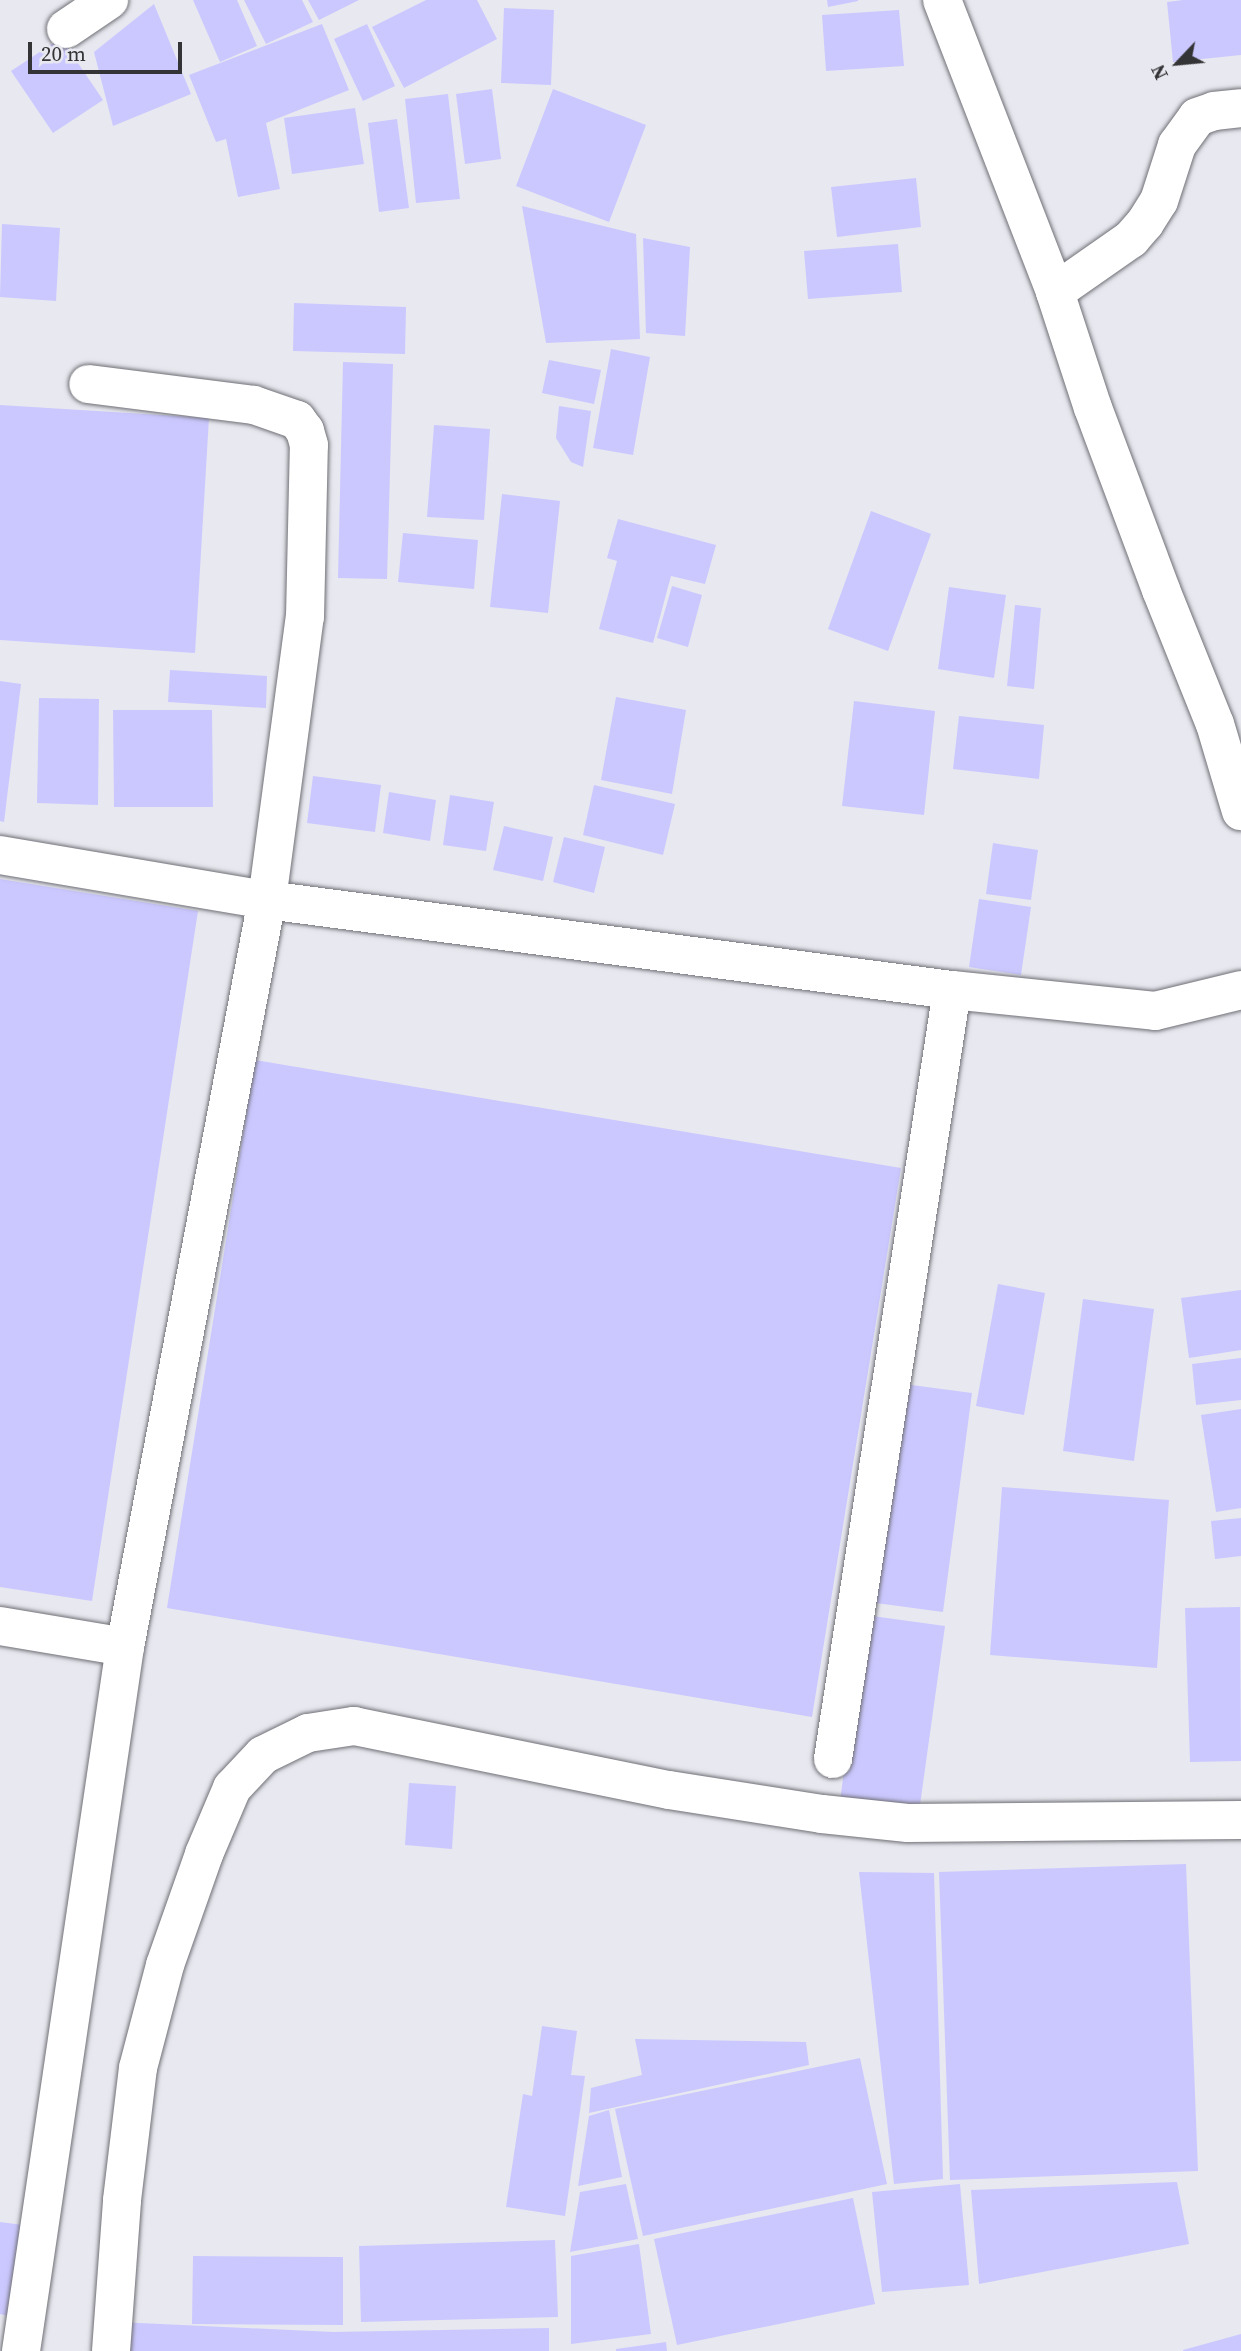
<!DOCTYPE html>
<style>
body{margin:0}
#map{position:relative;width:1241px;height:2351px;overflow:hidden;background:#e8e8f0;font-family:"Source Serif 4",serif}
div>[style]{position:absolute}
.building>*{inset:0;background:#cbc8ff}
.roads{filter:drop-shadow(0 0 2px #6f6f76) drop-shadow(0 0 2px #6f6f76)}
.minor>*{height:38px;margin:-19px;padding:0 19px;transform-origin:19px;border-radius:19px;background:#fff}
span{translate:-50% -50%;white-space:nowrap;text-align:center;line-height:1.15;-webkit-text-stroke:5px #e8e8f0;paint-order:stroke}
.north{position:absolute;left:1143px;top:28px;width:70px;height:70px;-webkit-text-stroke:5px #e8e8f0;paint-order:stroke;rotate:244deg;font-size:19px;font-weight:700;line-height:28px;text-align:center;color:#343437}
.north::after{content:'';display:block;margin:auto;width:24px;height:32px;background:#343437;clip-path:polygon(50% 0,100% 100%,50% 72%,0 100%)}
.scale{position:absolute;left:28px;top:42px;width:154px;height:32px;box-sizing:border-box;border:4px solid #343437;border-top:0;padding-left:9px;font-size:21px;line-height:24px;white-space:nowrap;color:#343437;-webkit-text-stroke:5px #e8e8f0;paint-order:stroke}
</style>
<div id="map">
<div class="building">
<i style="clip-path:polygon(193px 0,237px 0,257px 46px,220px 62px)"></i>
<i style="clip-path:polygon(244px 0,302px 0,313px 22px,266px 44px)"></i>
<i style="clip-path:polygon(308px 0,359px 0,319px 20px)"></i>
<i style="clip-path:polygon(426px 0,477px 0,497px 39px,404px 88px,372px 27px)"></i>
<i style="clip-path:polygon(827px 0,858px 0,858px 1px,828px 7px)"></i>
<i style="clip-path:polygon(1183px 0,1241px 0,1241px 55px,1173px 62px,1167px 2px)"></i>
<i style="clip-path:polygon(154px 4px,191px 94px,113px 126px,94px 52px)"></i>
<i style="clip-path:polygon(504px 8px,554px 10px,551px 85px,501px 83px)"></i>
<i style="clip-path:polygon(899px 10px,904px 66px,826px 71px,822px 15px)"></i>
<i style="clip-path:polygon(322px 24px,349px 90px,266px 123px,280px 189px,238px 197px,226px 139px,216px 142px,189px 75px)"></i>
<i style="clip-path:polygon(367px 24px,395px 86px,363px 101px,334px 39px)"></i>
<i style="clip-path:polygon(61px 38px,103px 100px,53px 133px,11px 71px)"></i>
<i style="clip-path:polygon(492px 89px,501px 159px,465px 164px,456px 94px)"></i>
<i style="clip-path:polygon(553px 89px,646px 125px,609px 222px,516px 186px)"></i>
<i style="clip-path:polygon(448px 94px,460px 199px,416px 203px,405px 99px)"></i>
<i style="clip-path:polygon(355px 108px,364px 164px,292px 174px,284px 118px)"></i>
<i style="clip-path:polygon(397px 119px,409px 208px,379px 212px,368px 123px)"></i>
<i style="clip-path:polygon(916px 178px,921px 227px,837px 237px,831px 187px)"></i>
<i style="clip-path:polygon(522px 206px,636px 234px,640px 339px,546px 343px)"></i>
<i style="clip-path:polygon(2px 224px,60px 228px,56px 301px,0 297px)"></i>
<i style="clip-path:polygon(643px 238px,690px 247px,685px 336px,646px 333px)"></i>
<i style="clip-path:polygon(898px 244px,902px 292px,808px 299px,804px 251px)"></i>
<i style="clip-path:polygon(294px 303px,406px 307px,405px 354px,293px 351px)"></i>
<i style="clip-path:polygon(611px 349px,650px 357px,633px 455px,593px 448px)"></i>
<i style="clip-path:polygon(549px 360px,601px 370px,594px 404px,542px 393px)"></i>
<i style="clip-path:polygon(343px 362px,393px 364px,387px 579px,338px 578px)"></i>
<i style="clip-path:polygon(0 405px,209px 418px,195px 653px,0 640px)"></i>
<i style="clip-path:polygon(559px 406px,591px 411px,583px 467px,571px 462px,556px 438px)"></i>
<i style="clip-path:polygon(434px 425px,490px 429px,484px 520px,427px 517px)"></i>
<i style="clip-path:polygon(502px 494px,560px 501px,548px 613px,490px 607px)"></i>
<i style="clip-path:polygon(871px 511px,931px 534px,888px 651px,828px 629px)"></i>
<i style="clip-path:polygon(618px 519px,716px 545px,705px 584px,671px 576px,653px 643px,599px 629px,617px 561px,607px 558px)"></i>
<i style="clip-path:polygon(403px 533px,478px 540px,474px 589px,398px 582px)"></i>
<i style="clip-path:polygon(672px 586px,702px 595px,688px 647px,657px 638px)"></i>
<i style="clip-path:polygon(949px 587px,1006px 595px,994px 678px,938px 669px)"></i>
<i style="clip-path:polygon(1015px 605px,1041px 608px,1034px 689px,1007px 686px)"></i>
<i style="clip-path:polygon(170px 670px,267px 676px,266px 708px,168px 702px)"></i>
<i style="clip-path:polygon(0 681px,21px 684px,4px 822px,0 821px)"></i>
<i style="clip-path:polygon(616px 697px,686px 710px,672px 794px,601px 780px)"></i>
<i style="clip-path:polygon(39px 698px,99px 699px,98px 805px,37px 803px)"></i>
<i style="clip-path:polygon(854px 701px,935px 711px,924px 815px,842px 806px)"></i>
<i style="clip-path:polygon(113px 710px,212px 710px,213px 807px,114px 807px)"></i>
<i style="clip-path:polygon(959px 716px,1044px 725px,1039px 779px,953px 769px)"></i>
<i style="clip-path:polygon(313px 776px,381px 785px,375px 832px,307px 823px)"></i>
<i style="clip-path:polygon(594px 785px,675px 804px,663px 855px,583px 835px)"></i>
<i style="clip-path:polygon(389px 792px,436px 800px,430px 841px,383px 833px)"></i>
<i style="clip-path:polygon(450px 795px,494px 802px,486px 851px,443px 845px)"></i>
<i style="clip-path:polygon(504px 826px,553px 837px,543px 881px,493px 870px)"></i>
<i style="clip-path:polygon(564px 837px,605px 847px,594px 893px,553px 882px)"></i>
<i style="clip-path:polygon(993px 843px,1038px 850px,1031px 900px,986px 894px)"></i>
<i style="clip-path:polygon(0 879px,198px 911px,92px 1601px,0 1587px)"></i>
<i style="clip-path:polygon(979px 899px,1031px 907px,1021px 975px,969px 967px)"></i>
<i style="clip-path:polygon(255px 1060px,901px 1168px,812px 1717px,167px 1608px)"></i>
<i style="clip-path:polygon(998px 1284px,1045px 1293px,1024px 1415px,976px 1406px)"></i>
<i style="clip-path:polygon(1241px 1290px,1241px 1350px,1189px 1358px,1181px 1298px)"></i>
<i style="clip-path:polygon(1083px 1299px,1154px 1309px,1134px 1461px,1063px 1451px)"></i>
<i style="clip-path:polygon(1241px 1358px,1241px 1400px,1196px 1405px,1192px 1364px)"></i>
<i style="clip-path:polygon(904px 1384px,972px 1393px,943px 1612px,876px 1603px)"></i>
<i style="clip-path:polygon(1241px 1409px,1241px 1508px,1216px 1512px,1201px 1415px)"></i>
<i style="clip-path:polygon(1002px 1487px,1169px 1500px,1157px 1668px,990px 1655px)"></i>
<i style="clip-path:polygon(1241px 1518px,1241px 1556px,1215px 1559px,1211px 1521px)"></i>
<i style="clip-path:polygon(1240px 1607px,1241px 1761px,1190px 1762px,1185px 1608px)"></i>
<i style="clip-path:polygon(865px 1615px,945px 1626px,919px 1812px,840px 1801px)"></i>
<i style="clip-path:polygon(409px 1783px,456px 1786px,452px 1849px,405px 1845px)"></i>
<i style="clip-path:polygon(1186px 1864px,1198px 2171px,950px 2180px,939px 1872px)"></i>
<i style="clip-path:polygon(859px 1872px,934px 1873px,943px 2179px,894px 2184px)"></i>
<i style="clip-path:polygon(542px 2026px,577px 2031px,571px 2075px,585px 2076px,565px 2216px,506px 2207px,523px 2094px,532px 2096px)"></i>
<i style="clip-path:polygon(635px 2039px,806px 2042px,809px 2065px,589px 2113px,591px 2088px,642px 2075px)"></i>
<i style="clip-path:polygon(860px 2058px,887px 2184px,643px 2236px,615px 2109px)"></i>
<i style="clip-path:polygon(609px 2110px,622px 2177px,578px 2186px,589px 2116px)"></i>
<i style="clip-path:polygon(1177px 2182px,1189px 2244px,979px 2284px,971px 2190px)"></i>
<i style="clip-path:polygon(626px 2184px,638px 2239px,570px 2252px,580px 2192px)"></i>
<i style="clip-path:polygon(960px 2184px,969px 2285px,882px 2292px,872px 2192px)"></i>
<i style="clip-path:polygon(853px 2198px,875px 2304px,677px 2345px,654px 2239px)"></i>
<i style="clip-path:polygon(0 2222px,23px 2225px,9px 2316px,0 2314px)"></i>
<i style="clip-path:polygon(555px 2240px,558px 2317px,361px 2322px,359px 2246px)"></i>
<i style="clip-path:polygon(639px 2244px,651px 2334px,571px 2344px,571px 2256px)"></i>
<i style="clip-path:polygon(193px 2256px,343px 2257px,343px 2325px,192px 2324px)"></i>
<i style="clip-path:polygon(118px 2322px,333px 2332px,549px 2328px,549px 2351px,118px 2351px)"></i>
<i style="clip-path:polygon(1241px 2334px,1241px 2351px,1183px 2351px,1183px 2350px)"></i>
<i style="clip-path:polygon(666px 2342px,667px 2351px,616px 2351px,616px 2349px)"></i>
</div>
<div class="roads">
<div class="minor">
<i style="left:942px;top:0;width:313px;rotate:68.8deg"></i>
<i style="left:1055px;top:292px;width:122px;rotate:71.9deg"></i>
<i style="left:1093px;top:408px;width:194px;rotate:69.5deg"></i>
<i style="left:1161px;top:590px;width:144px;rotate:68.1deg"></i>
<i style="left:1215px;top:724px;width:91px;rotate:73.4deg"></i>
<i style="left:66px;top:29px;width:52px;rotate:-34deg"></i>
<i style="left:1055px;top:292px;width:93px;rotate:-34.9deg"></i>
<i style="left:1131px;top:239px;width:21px;rotate:-49deg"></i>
<i style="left:1145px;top:223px;width:26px;rotate:-58deg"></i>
<i style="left:1159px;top:201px;width:59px;rotate:-72.2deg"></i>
<i style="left:1177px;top:145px;width:34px;rotate:-54deg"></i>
<i style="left:1197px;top:117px;width:18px;rotate:-19deg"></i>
<i style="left:1214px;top:111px;width:27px;rotate:-6deg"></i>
<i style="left:0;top:855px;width:271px;rotate:9.6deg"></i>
<i style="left:267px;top:900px;width:286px;rotate:-82.4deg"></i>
<i style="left:305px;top:617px;width:172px;rotate:-88.7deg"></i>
<i style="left:309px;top:445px;width:15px;rotate:-106deg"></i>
<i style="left:305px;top:431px;width:14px;rotate:-126deg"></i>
<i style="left:297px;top:420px;width:46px;rotate:-160.8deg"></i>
<i style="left:254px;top:405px;width:167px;rotate:-172.8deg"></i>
<i style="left:0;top:1626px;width:127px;rotate:9.5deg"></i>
<i style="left:833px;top:1759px;width:778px;rotate:-81.2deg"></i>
<i style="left:21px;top:2351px;width:712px;rotate:-81.6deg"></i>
<i style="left:125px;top:1647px;width:760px;rotate:-79.24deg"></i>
<i style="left:267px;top:900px;width:691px;rotate:7.49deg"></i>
<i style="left:952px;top:990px;width:204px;rotate:5.9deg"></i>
<i style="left:1155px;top:1011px;width:89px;rotate:-13.7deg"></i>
<i style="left:111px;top:2351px;width:151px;rotate:-85.8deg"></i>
<i style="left:122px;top:2200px;width:133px;rotate:-83.1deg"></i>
<i style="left:138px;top:2068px;width:106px;rotate:-75.3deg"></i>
<i style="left:165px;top:1965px;width:118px;rotate:-70.6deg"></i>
<i style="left:204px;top:1854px;width:72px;rotate:-67deg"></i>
<i style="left:232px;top:1788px;width:45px;rotate:-46.8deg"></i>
<i style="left:263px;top:1755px;width:50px;rotate:-26.1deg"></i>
<i style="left:308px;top:1733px;width:47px;rotate:-8.7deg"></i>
<i style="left:354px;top:1726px;width:321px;rotate:11.5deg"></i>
<i style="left:669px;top:1790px;width:155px;rotate:8.9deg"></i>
<i style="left:822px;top:1814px;width:86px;rotate:6deg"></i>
<i style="left:908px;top:1823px;width:333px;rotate:-0.5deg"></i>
</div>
</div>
<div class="north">N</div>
<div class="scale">20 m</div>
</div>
